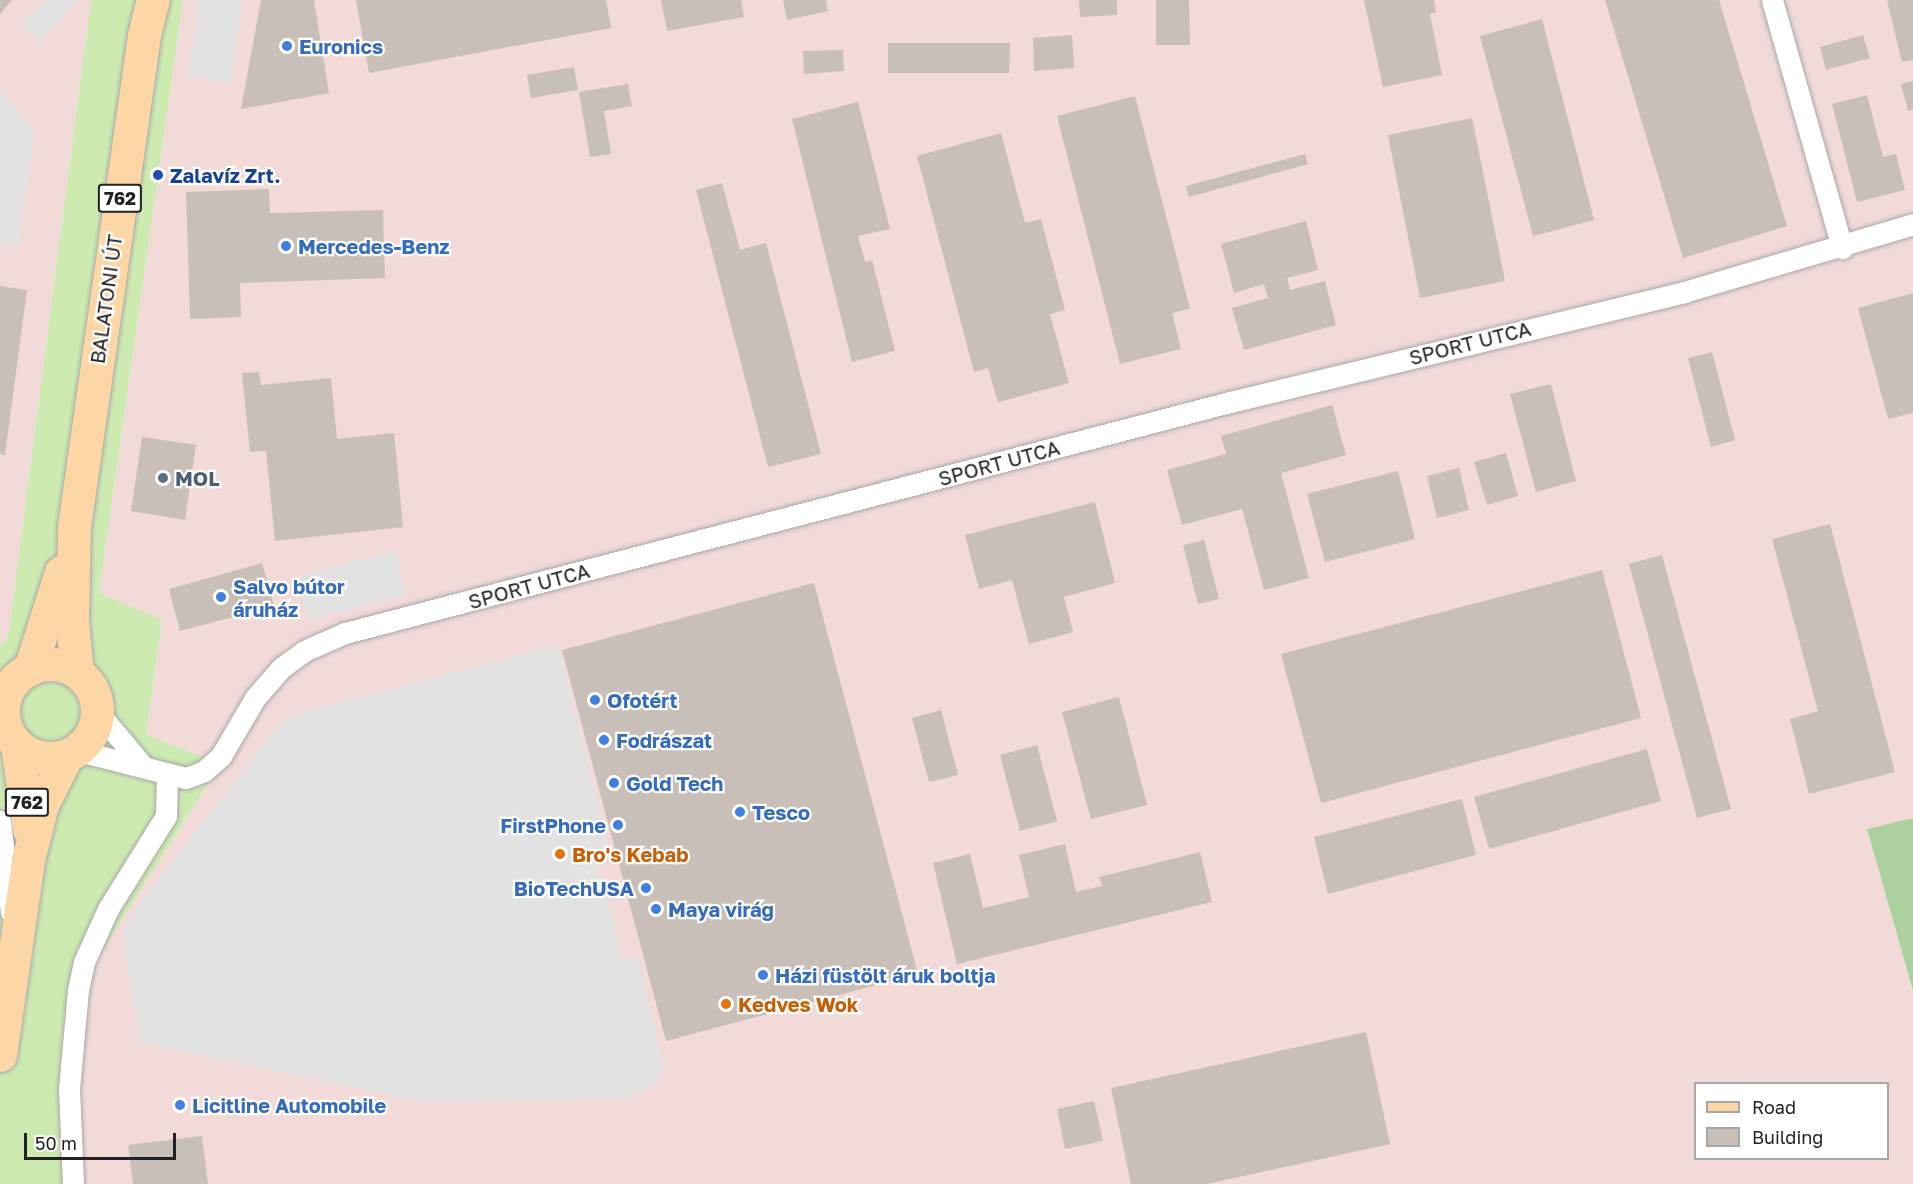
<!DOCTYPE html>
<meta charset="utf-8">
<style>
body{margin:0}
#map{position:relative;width:1913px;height:1184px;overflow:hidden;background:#f2efe9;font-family:"Golos Text",sans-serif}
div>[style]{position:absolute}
.commercial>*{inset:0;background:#f2dad9}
.grass>*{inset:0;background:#cdebb0}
.forest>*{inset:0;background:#add19e}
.parking>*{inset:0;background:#e2e2e2}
.building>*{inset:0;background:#c7bfb8}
.roads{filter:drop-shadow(0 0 2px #a9a9a9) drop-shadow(0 0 2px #a9a9a9)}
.minor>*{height:21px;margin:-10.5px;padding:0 10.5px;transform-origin:10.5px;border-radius:10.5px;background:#fff}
.primary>*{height:33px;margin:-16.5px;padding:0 16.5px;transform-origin:16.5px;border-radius:16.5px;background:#fcd6a4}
.primary>.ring{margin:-16.5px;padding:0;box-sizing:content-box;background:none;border:33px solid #fcd6a4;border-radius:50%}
.dots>*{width:16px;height:16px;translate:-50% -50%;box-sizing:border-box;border:3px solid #fff;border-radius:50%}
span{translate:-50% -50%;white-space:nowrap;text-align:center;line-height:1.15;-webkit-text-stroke:4.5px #fff;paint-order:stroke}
.shield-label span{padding:2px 4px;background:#fff;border:2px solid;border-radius:4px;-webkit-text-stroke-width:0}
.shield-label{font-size:18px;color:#222;font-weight:700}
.shop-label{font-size:20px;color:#366cbe;font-weight:700}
.left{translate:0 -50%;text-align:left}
.right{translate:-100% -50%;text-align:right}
.transit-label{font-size:20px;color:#164399;font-weight:700}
.street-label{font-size:20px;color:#222}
.service-label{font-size:20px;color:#4e5e75;font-weight:700}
.food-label{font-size:20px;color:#c56008;font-weight:700}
.legend{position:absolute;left:1694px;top:1082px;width:195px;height:78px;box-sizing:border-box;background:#fff;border:2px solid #a7a7a7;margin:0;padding:8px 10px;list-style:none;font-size:18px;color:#222}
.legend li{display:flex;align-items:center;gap:12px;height:30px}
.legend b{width:30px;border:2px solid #a7a7a7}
.scale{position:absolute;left:24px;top:1133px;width:152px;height:27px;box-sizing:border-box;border:3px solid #222;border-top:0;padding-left:8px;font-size:18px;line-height:21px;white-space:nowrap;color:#222;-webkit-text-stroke:4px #fff;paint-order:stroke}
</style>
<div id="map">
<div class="commercial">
<i style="clip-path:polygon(0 0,91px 0,8px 638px,0 645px)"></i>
<i style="clip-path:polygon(evenodd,183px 0,1913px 0,1913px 818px,1867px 830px,1913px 991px,1913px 1184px,84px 1184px,76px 1049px,90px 970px,221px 764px,146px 735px,162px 621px,99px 593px,183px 0,1696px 1084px,1888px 1084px,1888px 1158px,1696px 1158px,1696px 1084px)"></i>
</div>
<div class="grass">
<i style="clip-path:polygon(91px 0,183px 0,99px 593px,162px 620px,146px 735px,221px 764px,90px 970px,76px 1049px,84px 1184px,0 1184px,0 645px,8px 638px)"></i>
</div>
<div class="forest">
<i style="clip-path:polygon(1913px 818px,1913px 991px,1867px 829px)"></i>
</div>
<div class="parking">
<i style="clip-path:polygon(45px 0,79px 0,40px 42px,22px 25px)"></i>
<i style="clip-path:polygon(199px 0,243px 0,230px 84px,188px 77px)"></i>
<i style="clip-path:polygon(0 89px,35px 134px,18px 248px,0 246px)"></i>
<i style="clip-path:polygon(395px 551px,407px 595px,308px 620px,296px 577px)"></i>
<i style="clip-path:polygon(558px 645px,613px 863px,598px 867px,623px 960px,638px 957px,665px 1071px,650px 1087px,630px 1099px,427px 1103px,139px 1042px,124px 942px,127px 920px,282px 721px,297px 714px)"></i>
</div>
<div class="building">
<i style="clip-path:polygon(0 0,12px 0,0 14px)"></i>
<i style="clip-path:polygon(261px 0,314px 0,329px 93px,241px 109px)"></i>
<i style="clip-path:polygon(356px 0,606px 0,611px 28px,369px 73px)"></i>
<i style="clip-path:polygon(661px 0,741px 0,744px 17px,667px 31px)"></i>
<i style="clip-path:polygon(783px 0,826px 0,828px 11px,787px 20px)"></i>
<i style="clip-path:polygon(1079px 0,1117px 0,1117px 15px,1080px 17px)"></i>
<i style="clip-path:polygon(1156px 0,1189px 0,1190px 45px,1156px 45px)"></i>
<i style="clip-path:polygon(1364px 0,1434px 0,1436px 12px,1430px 14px,1442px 75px,1383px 87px)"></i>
<i style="clip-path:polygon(1605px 0,1719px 0,1787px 226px,1683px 258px)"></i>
<i style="clip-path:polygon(1887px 0,1913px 0,1913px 60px,1902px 62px)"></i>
<i style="clip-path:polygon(1542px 19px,1594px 220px,1533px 236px,1480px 36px)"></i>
<i style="clip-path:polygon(1072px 35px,1074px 68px,1034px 71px,1033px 38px)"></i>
<i style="clip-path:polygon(1863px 35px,1870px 58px,1826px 70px,1820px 47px)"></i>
<i style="clip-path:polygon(888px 43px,1010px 43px,1009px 73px,888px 73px)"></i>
<i style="clip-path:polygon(843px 50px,844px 71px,804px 74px,803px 51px)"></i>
<i style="clip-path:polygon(574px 67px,578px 90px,531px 98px,527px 75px)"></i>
<i style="clip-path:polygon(1913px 81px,1913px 110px,1908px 111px,1901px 84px)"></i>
<i style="clip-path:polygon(628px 84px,632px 106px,604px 111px,611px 154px,590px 157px,579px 92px)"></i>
<i style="clip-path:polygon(1867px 95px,1883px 157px,1896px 154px,1905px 190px,1857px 202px,1832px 104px)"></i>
<i style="clip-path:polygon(1135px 96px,1190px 309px,1172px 313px,1181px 349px,1120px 364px,1057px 116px)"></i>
<i style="clip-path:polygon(858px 102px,890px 229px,858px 236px,865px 262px,872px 260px,895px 351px,852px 362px,792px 119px)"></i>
<i style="clip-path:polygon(1472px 118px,1505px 281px,1420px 298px,1388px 135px)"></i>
<i style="clip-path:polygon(1001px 133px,1025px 223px,1041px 219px,1065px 310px,1050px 314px,1069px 383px,998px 402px,988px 368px,974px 372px,917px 156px)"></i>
<i style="clip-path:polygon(1305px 154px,1308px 164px,1189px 197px,1186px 186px)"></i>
<i style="clip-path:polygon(722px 183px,740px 250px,766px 243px,821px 454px,768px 467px,696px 190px)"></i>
<i style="clip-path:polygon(269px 189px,270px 213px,383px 210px,385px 278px,240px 283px,241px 317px,190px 319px,186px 192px)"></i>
<i style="clip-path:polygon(1306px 221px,1318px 270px,1287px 278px,1290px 290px,1325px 281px,1336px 325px,1244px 350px,1232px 308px,1268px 298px,1264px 284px,1234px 293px,1221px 244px)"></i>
<i style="clip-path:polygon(0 286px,27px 290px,5px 455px,0 454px)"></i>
<i style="clip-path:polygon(1913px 293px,1913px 413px,1888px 419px,1858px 308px)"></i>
<i style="clip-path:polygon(1712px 352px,1735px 440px,1711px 447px,1688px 358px)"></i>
<i style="clip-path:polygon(259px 372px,261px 385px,331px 378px,337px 439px,394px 433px,403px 527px,275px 541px,266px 451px,250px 452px,242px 373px)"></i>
<i style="clip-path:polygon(1551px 384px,1576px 481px,1536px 492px,1510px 394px)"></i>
<i style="clip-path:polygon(1332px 405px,1346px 455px,1281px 473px,1309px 578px,1264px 590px,1242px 509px,1182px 525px,1167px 470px,1226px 454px,1221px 436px)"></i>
<i style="clip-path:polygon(142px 437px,196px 445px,185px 520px,131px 511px)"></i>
<i style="clip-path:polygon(1506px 453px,1518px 496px,1487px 505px,1474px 462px)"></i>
<i style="clip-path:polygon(1459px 468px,1469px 510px,1437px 518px,1427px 476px)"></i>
<i style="clip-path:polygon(1398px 471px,1415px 539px,1325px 562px,1307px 494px)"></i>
<i style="clip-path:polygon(1095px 502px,1115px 583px,1064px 597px,1073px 632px,1029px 644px,1012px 580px,979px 589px,965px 535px)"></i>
<i style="clip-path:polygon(1830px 524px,1895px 772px,1809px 794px,1790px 719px,1818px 711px,1772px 539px)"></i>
<i style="clip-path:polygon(1204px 540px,1219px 599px,1198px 604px,1183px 545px)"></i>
<i style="clip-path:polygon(1662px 555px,1731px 809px,1697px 818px,1629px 564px)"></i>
<i style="clip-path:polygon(262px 563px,274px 606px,180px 631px,169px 589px)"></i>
<i style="clip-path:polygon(1602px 570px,1641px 718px,1321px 803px,1281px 654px)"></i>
<i style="clip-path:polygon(814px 583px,918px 974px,666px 1041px,562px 650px)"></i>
<i style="clip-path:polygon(1119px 697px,1147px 805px,1091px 819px,1062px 712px)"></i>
<i style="clip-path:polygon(941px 710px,958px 775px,929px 782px,912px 718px)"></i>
<i style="clip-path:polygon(1037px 745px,1057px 821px,1020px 831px,1000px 755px)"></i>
<i style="clip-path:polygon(1647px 749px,1661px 801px,1489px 849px,1474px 797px)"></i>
<i style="clip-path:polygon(1462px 799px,1476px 855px,1328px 894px,1314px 837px)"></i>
<i style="clip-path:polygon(1065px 844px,1076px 892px,1102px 886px,1099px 877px,1200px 852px,1212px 902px,957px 964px,933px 863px,970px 854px,983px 908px,1029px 897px,1019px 855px)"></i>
<i style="clip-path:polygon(1366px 1032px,1390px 1144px,1207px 1184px,1131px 1184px,1111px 1088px)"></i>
<i style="clip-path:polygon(1094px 1101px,1103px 1141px,1065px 1149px,1057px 1109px)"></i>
<i style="clip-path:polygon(202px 1136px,208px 1184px,133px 1184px,128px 1145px)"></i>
</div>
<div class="roads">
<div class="minor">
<i style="left:1772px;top:0;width:258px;rotate:74.2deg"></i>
<i style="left:0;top:684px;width:14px;rotate:-12deg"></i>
<i style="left:96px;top:710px;width:72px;rotate:50.1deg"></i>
<i style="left:0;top:728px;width:11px;rotate:34deg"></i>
<i style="left:75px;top:750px;width:114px;rotate:14.2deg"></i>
<i style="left:186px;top:778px;width:19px;rotate:-21deg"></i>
<i style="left:204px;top:771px;width:23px;rotate:-41deg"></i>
<i style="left:221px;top:756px;width:67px;rotate:-59.6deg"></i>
<i style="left:255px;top:698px;width:40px;rotate:-49deg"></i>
<i style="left:281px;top:668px;width:29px;rotate:-36deg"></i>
<i style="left:304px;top:651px;width:45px;rotate:-23.7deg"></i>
<i style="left:345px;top:633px;width:915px;rotate:-14.63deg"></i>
<i style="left:1230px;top:402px;width:467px;rotate:-13.6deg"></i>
<i style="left:1684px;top:292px;width:239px;rotate:-16.5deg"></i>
<i style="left:0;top:821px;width:92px;rotate:83.1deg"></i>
<i style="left:73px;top:1184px;width:95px;rotate:-92.4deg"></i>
<i style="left:69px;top:1089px;width:99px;rotate:-84.8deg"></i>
<i style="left:78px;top:990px;width:29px;rotate:-78deg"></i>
<i style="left:84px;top:962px;width:58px;rotate:-65.6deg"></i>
<i style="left:108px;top:909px;width:110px;rotate:-58.1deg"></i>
<i style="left:166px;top:816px;width:40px;rotate:-88.6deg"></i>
</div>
<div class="primary">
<i class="ring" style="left:3px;top:664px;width:61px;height:61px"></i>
<i style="left:30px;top:669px;width:102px;rotate:-72.3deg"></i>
<i style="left:77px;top:672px;width:51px;rotate:-95.6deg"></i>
<i style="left:72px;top:621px;width:94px;rotate:-88.8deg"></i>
<i style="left:74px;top:527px;width:497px;rotate:-81.9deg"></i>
<i style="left:144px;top:35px;width:36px;rotate:-76deg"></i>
<i style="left:17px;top:745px;width:85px;rotate:81.9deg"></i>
<i style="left:0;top:1055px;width:197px;rotate:-81.8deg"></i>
<i style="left:28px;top:860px;width:57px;rotate:-75.7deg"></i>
<i style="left:42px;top:805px;width:56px;rotate:-63.4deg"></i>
</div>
</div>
<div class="dots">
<i style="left:287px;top:46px;background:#3f7fe0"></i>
<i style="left:158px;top:175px;background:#1a4fb4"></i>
<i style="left:286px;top:246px;background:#3f7fe0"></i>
<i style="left:163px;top:478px;background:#5c6f8a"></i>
<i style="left:221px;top:597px;background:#3f7fe0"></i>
<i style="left:595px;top:700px;background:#3f7fe0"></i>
<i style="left:604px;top:740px;background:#3f7fe0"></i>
<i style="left:614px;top:783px;background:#3f7fe0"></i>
<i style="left:740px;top:812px;background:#3f7fe0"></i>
<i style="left:618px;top:825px;background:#3f7fe0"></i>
<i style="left:560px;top:854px;background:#e8710a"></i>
<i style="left:646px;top:888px;background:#3f7fe0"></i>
<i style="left:656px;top:909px;background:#3f7fe0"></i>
<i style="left:763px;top:975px;background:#3f7fe0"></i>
<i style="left:726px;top:1004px;background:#e8710a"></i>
<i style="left:180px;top:1105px;background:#3f7fe0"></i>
</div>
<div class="shield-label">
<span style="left:120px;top:198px">762</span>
<span style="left:27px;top:802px">762</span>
</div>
<div class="shop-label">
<span class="left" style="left:299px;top:46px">Euronics</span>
<span class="left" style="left:298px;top:246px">Mercedes-Benz</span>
<span class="left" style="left:233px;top:598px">Salvo bútor<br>áruház</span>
<span class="left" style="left:607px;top:700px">Ofotért</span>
<span class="left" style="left:616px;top:740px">Fodrászat</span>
<span class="left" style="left:626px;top:783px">Gold Tech</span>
<span class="left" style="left:752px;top:812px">Tesco</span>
<span class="right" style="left:606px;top:825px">FirstPhone</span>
<span class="right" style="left:634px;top:888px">BioTechUSA</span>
<span class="left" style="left:668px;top:909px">Maya virág</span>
<span class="left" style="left:775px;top:975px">Házi füstölt áruk boltja</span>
<span class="left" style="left:192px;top:1105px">Licitline Automobile</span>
</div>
<div class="transit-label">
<span class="left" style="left:170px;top:175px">Zalavíz Zrt.</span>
</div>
<div class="street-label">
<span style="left:106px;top:299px;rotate:-82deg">BALATONI ÚT</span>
<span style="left:1470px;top:343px;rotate:-14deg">SPORT UTCA</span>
<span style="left:999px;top:463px;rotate:-15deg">SPORT UTCA</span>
<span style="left:529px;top:586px;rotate:-15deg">SPORT UTCA</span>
</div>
<div class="service-label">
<span class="left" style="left:175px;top:478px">MOL</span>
</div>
<div class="food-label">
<span class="left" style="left:572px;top:854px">Bro's Kebab</span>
<span class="left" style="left:738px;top:1004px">Kedves Wok</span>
</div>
<ul class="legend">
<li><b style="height:8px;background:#fcd6a4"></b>Road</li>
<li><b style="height:16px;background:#c7bfb8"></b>Building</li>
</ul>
<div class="scale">50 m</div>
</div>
